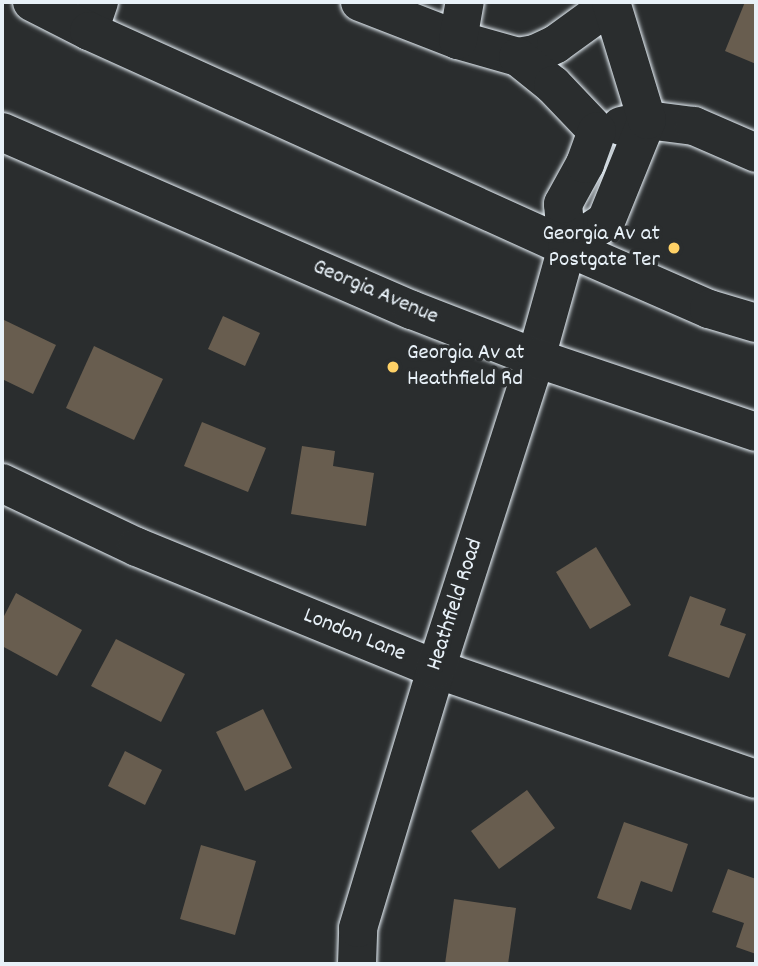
<!DOCTYPE html>
<style>
body{margin:0}
#map{position:relative;width:758px;height:966px;overflow:hidden;background:#2a2d2e;font-family:Dekko,sans-serif}
div>[style]{position:absolute}
.building>*{inset:0;background:#685d4f}
.roads{filter:drop-shadow(0 0 2px #e8f1f8) drop-shadow(0 0 2px #e8f1f8)}
.minor>*{height:38px;margin:-19px;padding:0 19px;transform-origin:19px;border-radius:19px;background:#2a2d2e}
.major>*{height:38px;margin:-19px;padding:0 19px;transform-origin:19px;border-radius:19px;background:#2a2d2e}
.dots>*{width:19px;height:19px;translate:-50% -50%;box-sizing:border-box;border:4px solid #2a2d2e;border-radius:50%}
span{translate:-50% -50%;white-space:nowrap;text-align:center;line-height:1.15;-webkit-text-stroke:7px #2a2d2e;paint-order:stroke}
.poi-label{font-size:23px;color:#e8f1f8}
.right{translate:-100% -50%;text-align:right}
.left{translate:0 -50%;text-align:left}
.street-label{font-size:23px;color:#e8f1f8}
.frame{position:absolute;inset:0;border:4px solid #e8f1f8;pointer-events:none}
</style>
<div id="map">
<div class="building">
<i style="clip-path:polygon(745px 2px,756px 2px,756px 64px,725px 51px)"></i>
<i style="clip-path:polygon(223px 316px,260px 333px,245px 366px,208px 349px)"></i>
<i style="clip-path:polygon(2px 319px,56px 345px,33px 394px,2px 379px)"></i>
<i style="clip-path:polygon(94px 346px,163px 379px,134px 440px,66px 408px)"></i>
<i style="clip-path:polygon(202px 422px,266px 448px,248px 492px,184px 466px)"></i>
<i style="clip-path:polygon(302px 446px,335px 451px,333px 466px,374px 473px,366px 526px,291px 514px)"></i>
<i style="clip-path:polygon(596px 547px,631px 605px,590px 629px,556px 572px)"></i>
<i style="clip-path:polygon(16px 593px,82px 630px,57px 676px,2px 646px,2px 620px)"></i>
<i style="clip-path:polygon(690px 596px,726px 609px,720px 625px,746px 634px,729px 678px,668px 656px)"></i>
<i style="clip-path:polygon(116px 639px,185px 674px,161px 722px,91px 686px)"></i>
<i style="clip-path:polygon(263px 709px,292px 768px,245px 791px,216px 732px)"></i>
<i style="clip-path:polygon(125px 751px,162px 770px,145px 805px,108px 786px)"></i>
<i style="clip-path:polygon(527px 790px,555px 828px,499px 869px,471px 831px)"></i>
<i style="clip-path:polygon(624px 822px,688px 844px,672px 892px,641px 881px,631px 910px,597px 898px)"></i>
<i style="clip-path:polygon(201px 845px,256px 861px,235px 935px,180px 919px)"></i>
<i style="clip-path:polygon(728px 869px,756px 879px,756px 954px,736px 947px,744px 923px,712px 912px)"></i>
<i style="clip-path:polygon(454px 899px,516px 908px,508px 964px,445px 964px)"></i>
</div>
<div class="roads">
<div class="minor">
<i style="left:360px;top:2px;width:105px;rotate:21.2deg"></i>
<i style="left:458px;top:40px;width:62px;rotate:15.8deg"></i>
<i style="left:518px;top:57px;width:17px;rotate:-10deg"></i>
<i style="left:535px;top:54px;width:23px;rotate:-25deg"></i>
<i style="left:556px;top:44px;width:68px;rotate:-36deg"></i>
<i style="left:89px;top:31px;width:31px;rotate:-71deg"></i>
<i style="left:458px;top:40px;width:39px;rotate:-80deg"></i>
<i style="left:518px;top:57px;width:45px;rotate:38.7deg"></i>
<i style="left:553px;top:85px;width:64px;rotate:46.3deg"></i>
<i style="left:621px;top:126px;width:27px;rotate:-13deg"></i>
<i style="left:647px;top:120px;width:47px;rotate:7.3deg"></i>
<i style="left:694px;top:126px;width:68px;rotate:23.5deg"></i>
<i style="left:567px;top:247px;width:47px;rotate:-33.7deg"></i>
<i style="left:606px;top:221px;width:109px;rotate:-67.9deg"></i>
<i style="left:647px;top:120px;width:123px;rotate:-107deg"></i>
<i style="left:2px;top:483px;width:149px;rotate:25.4deg"></i>
<i style="left:137px;top:547px;width:323px;rotate:22.2deg"></i>
<i style="left:436px;top:669px;width:338px;rotate:19deg"></i>
<i style="left:357px;top:964px;width:36px;rotate:-88deg"></i>
<i style="left:358px;top:928px;width:270px;rotate:-73.2deg"></i>
<i style="left:436px;top:669px;width:327px;rotate:-72.2deg"></i>
<i style="left:536px;top:358px;width:115px;rotate:-74.4deg"></i>
<i style="left:567px;top:247px;width:43px;rotate:-95.3deg"></i>
<i style="left:563px;top:204px;width:46px;rotate:-61.2deg"></i>
<i style="left:585px;top:164px;width:35px;rotate:-70deg"></i>
</div>
<div class="major">
<i style="left:32px;top:2px;width:64px;rotate:27deg"></i>
<i style="left:89px;top:31px;width:525px;rotate:24.32deg"></i>
<i style="left:567px;top:247px;width:155px;rotate:23.6deg"></i>
<i style="left:709px;top:309px;width:49px;rotate:16.6deg"></i>
<i style="left:2px;top:132px;width:447px;rotate:23.5deg"></i>
<i style="left:412px;top:310px;width:133px;rotate:21.2deg"></i>
<i style="left:536px;top:358px;width:232px;rotate:18.6deg"></i>
</div>
</div>
<div class="dots">
<i style="left:674px;top:248px;background:#ffd166"></i>
<i style="left:393px;top:367px;background:#ffd166"></i>
</div>
<div class="poi-label">
<span class="right" style="left:660px;top:248px">Georgia Av at<br>Postgate Ter</span>
<span class="left" style="left:407px;top:367px">Georgia Av at<br>Heathfield Rd</span>
</div>
<div class="street-label">
<span style="left:375px;top:293px;rotate:23deg">Georgia Avenue</span>
<span style="left:456px;top:605px;rotate:-72deg">Heathfield Road</span>
<span style="left:354px;top:636px;rotate:22deg">London Lane</span>
</div>
<div class="frame"></div>
</div>
